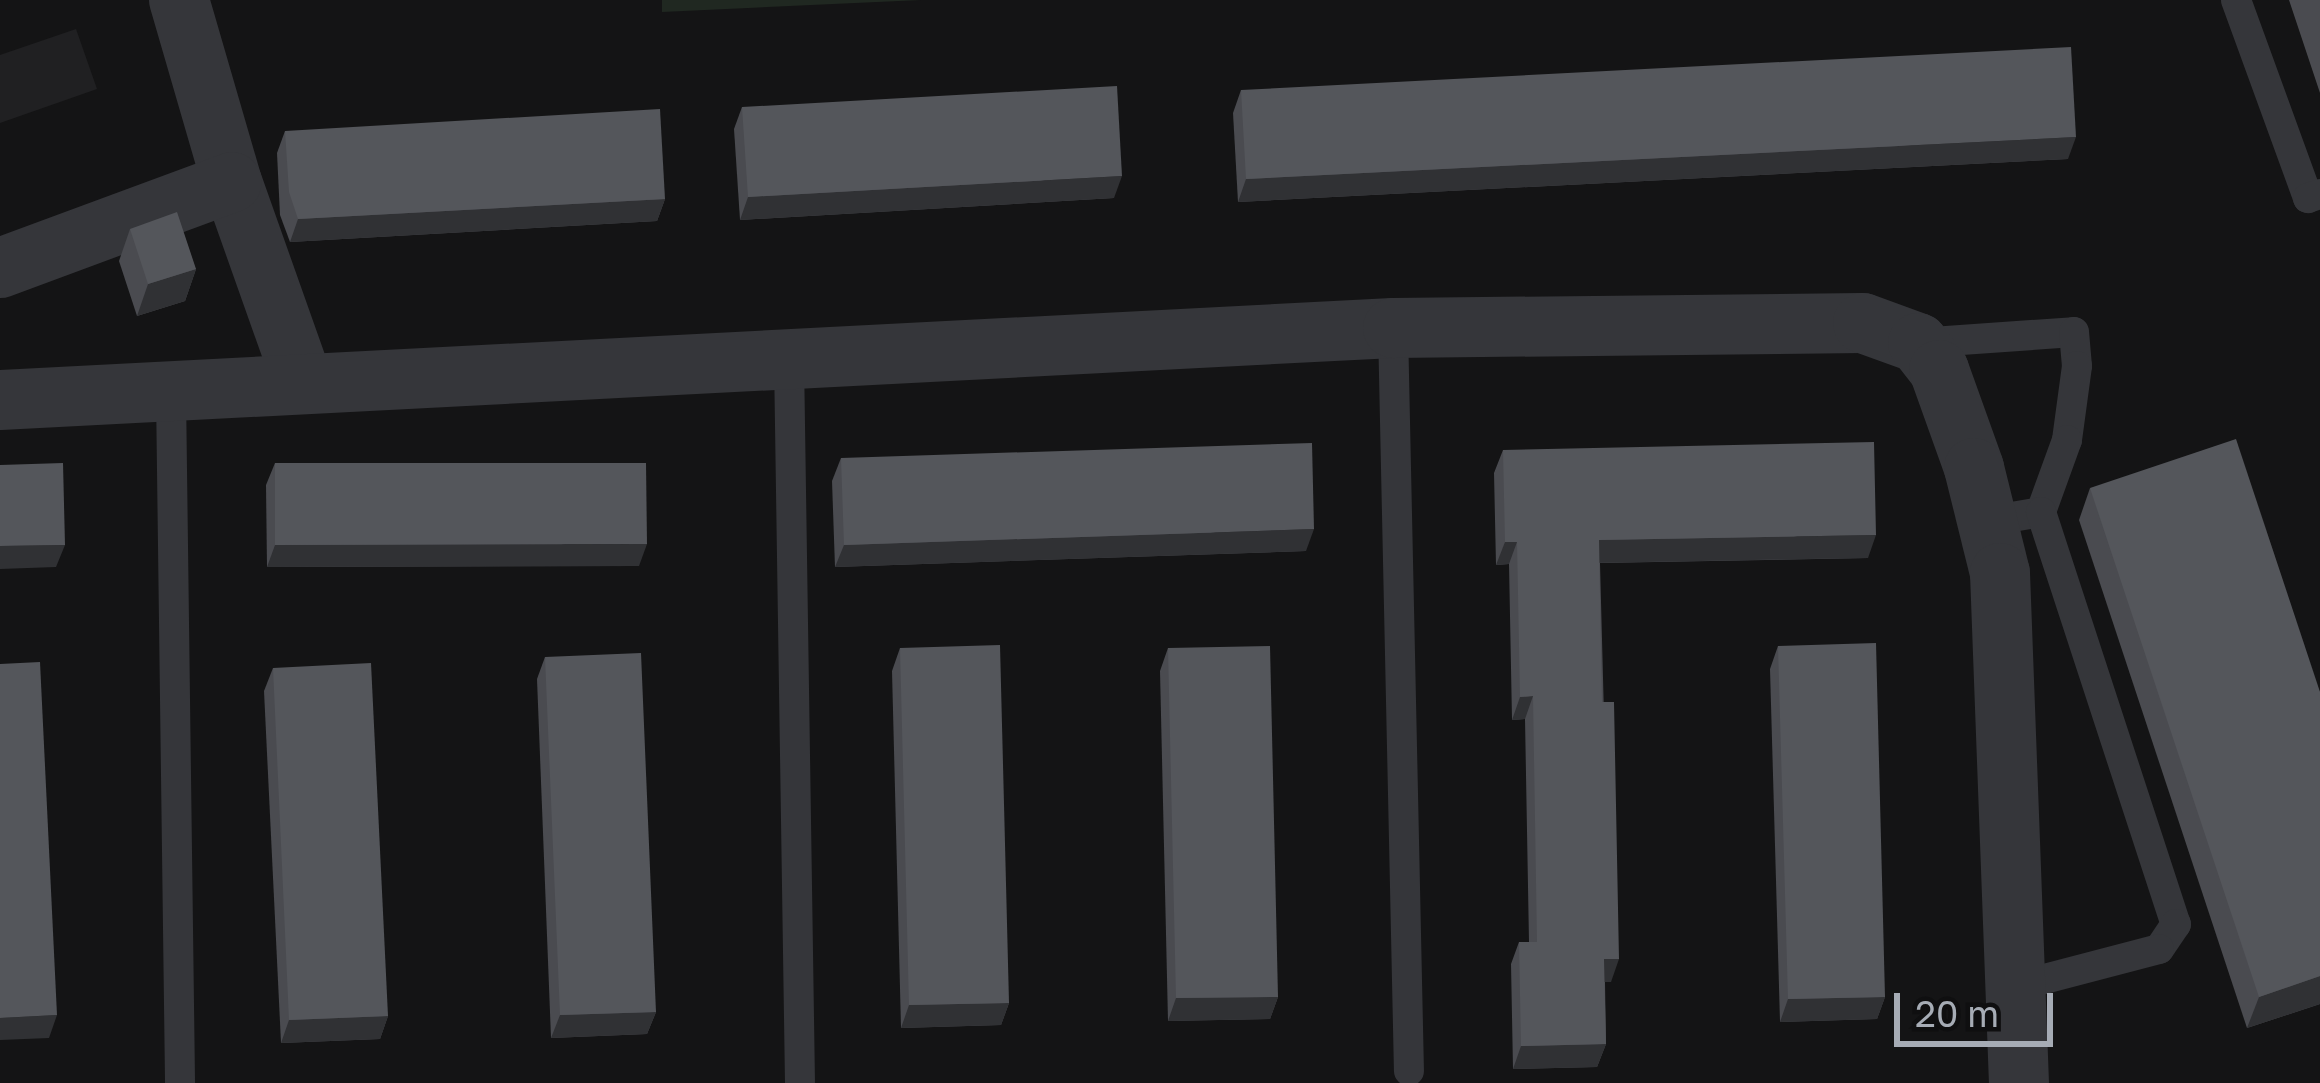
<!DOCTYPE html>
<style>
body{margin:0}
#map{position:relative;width:2320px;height:1083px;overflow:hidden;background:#141415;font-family:"Golos Text",sans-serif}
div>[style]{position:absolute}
.built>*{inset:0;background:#202022}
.green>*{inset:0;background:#202821}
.service>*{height:30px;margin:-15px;padding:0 15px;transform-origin:15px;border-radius:15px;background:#35363a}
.minor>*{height:60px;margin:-30px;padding:0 30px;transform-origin:30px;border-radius:30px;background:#35363a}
.wall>*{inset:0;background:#4a4b50}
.shaded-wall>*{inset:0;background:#303134}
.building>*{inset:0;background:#54565b}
span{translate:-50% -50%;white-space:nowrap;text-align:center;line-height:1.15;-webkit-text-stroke:9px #0f0f10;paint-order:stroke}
.scale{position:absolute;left:1894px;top:993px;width:159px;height:54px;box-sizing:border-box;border:6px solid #a6acb5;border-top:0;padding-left:15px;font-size:36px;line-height:42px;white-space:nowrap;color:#a6acb5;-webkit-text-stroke:9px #0f0f10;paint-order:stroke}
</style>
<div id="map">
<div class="built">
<i style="clip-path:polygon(76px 29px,97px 89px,0 123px,0 55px)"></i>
</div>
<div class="green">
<i style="clip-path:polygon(662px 0,921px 0,662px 12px)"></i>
</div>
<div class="service">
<i style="left:2236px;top:0;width:211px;rotate:70deg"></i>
<i style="left:2308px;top:198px;width:13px;rotate:-18deg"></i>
<i style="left:1393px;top:328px;width:743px;rotate:88.77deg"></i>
<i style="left:1918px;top:343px;width:156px;rotate:-4deg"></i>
<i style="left:2074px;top:332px;width:34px;rotate:85deg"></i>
<i style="left:2077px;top:366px;width:75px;rotate:97.7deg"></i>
<i style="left:2067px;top:440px;width:77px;rotate:109.9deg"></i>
<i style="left:789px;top:359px;width:723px;rotate:89.13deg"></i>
<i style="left:171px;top:393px;width:690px;rotate:89.25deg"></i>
<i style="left:1988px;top:521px;width:54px;rotate:-9.6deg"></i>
<i style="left:2041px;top:512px;width:434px;rotate:71.9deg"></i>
<i style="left:2176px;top:924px;width:30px;rotate:124deg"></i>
<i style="left:2159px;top:949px;width:150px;rotate:165.3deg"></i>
</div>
<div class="minor">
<i style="left:179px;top:0;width:190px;rotate:73.8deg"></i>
<i style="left:232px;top:182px;width:212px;rotate:70.5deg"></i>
<i style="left:0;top:268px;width:247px;rotate:-20.3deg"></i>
<i style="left:0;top:400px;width:1395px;rotate:-2.96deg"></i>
<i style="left:1393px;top:328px;width:470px;rotate:-0.6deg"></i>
<i style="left:1863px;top:323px;width:59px;rotate:20deg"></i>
<i style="left:1918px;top:343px;width:34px;rotate:52deg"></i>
<i style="left:1939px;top:370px;width:104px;rotate:70.3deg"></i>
<i style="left:1974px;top:468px;width:108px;rotate:76.1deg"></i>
<i style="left:2000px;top:573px;width:510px;rotate:87.87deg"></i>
</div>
<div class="wall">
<i style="clip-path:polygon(2289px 0,2320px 0,2320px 93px)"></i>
<i style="clip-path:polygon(1241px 90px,2068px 159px,1238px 202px,1233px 113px)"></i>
<i style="clip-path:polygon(742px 107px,1114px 198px,740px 220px,734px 129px)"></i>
<i style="clip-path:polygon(285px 131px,665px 199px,657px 221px,290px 242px,280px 215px,277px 153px)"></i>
<i style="clip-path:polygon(130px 229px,196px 269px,185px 301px,137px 316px,119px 261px)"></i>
<i style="clip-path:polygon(1503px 450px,1868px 558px,1600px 563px,1611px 982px,1605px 982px,1606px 1044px,1597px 1067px,1513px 1069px,1511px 964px,1519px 942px,1529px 942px,1525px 719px,1512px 720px,1509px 564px,1496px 565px,1494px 473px)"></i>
<i style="clip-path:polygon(841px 458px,1306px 551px,835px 567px,832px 481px)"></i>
<i style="clip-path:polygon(275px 463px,639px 566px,267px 567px,266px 485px)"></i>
<i style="clip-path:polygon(2090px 488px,2320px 692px,2320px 1004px,2247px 1028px,2079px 520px)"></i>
<i style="clip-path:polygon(1778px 646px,1885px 997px,1877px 1019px,1780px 1022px,1770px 669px)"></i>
<i style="clip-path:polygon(900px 648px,1009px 1003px,1001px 1025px,901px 1028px,892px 671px)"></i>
<i style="clip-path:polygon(1168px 648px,1278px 997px,1270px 1019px,1168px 1021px,1160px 671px)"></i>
<i style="clip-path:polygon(545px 657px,656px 1012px,647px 1034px,551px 1038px,537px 679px)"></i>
<i style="clip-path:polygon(273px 668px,388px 1016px,380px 1039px,281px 1043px,264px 691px)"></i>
</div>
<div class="shaded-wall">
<i style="clip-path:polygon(2076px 137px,2068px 159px,1238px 202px,1246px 179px)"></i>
<i style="clip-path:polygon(1122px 176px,1114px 198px,740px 220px,748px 197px)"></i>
<i style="clip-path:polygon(665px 199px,657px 221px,290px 242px,298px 219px)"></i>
<i style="clip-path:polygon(196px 269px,185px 301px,137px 316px,148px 284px)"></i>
<i style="clip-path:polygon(1314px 529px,1306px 551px,835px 567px,844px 545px)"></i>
<i style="clip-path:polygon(1876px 535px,1868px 558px,1591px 563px,1599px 540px)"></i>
<i style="clip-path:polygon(1505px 542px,1517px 542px,1509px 564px,1496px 565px)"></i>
<i style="clip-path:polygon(647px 544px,639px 566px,267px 567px,275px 545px)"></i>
<i style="clip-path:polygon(65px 545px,56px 567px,0 569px,0 546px)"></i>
<i style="clip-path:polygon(1533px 696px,1525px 719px,1512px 720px,1520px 697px)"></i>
<i style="clip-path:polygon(1604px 959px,1619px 959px,1611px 982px,1596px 982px)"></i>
<i style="clip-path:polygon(2320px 976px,2320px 1004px,2247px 1028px,2259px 997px)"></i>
<i style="clip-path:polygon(1278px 997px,1270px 1019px,1168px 1021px,1176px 998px)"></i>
<i style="clip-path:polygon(1885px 997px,1877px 1019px,1780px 1022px,1788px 999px)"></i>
<i style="clip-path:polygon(1009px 1003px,1001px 1025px,901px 1028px,909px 1005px)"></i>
<i style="clip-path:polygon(656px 1012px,647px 1034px,551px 1038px,560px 1015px)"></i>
<i style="clip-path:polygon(57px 1015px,49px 1038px,0 1040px,0 1018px)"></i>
<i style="clip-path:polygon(388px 1016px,380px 1039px,281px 1043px,289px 1020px)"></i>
<i style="clip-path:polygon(1606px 1044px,1597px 1067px,1513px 1069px,1521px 1046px)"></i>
</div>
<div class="building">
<i style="clip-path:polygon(2071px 47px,2076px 137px,1246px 179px,1241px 90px)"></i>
<i style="clip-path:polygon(1117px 86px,1122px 176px,748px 197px,742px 107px)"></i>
<i style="clip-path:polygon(660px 109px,665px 199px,298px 219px,289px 192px,285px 131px)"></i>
<i style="clip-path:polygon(177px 212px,196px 269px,148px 284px,130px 229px)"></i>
<i style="clip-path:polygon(2236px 439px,2320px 692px,2320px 976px,2259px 997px,2090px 488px)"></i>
<i style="clip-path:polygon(1874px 442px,1876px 535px,1599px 540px,1602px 702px,1614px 702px,1619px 959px,1604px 959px,1606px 1044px,1521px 1046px,1519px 942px,1537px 942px,1533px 696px,1520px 697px,1517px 542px,1505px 542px,1503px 450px)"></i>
<i style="clip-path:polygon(1312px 443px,1314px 529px,844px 545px,841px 458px)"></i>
<i style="clip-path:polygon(63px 463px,65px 545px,0 546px,0 465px)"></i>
<i style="clip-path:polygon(275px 463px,646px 463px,647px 544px,275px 545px)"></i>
<i style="clip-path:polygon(1876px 643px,1885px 997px,1788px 999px,1778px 646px)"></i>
<i style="clip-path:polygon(1000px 645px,1009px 1003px,909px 1005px,900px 648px)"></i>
<i style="clip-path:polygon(1270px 646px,1278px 997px,1176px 998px,1168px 648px)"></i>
<i style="clip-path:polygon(641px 653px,656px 1012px,560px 1015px,545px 657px)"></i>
<i style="clip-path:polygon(40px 662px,57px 1015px,0 1018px,0 664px)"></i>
<i style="clip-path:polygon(371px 663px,388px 1016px,289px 1020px,273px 668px)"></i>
</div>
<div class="scale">20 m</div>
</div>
